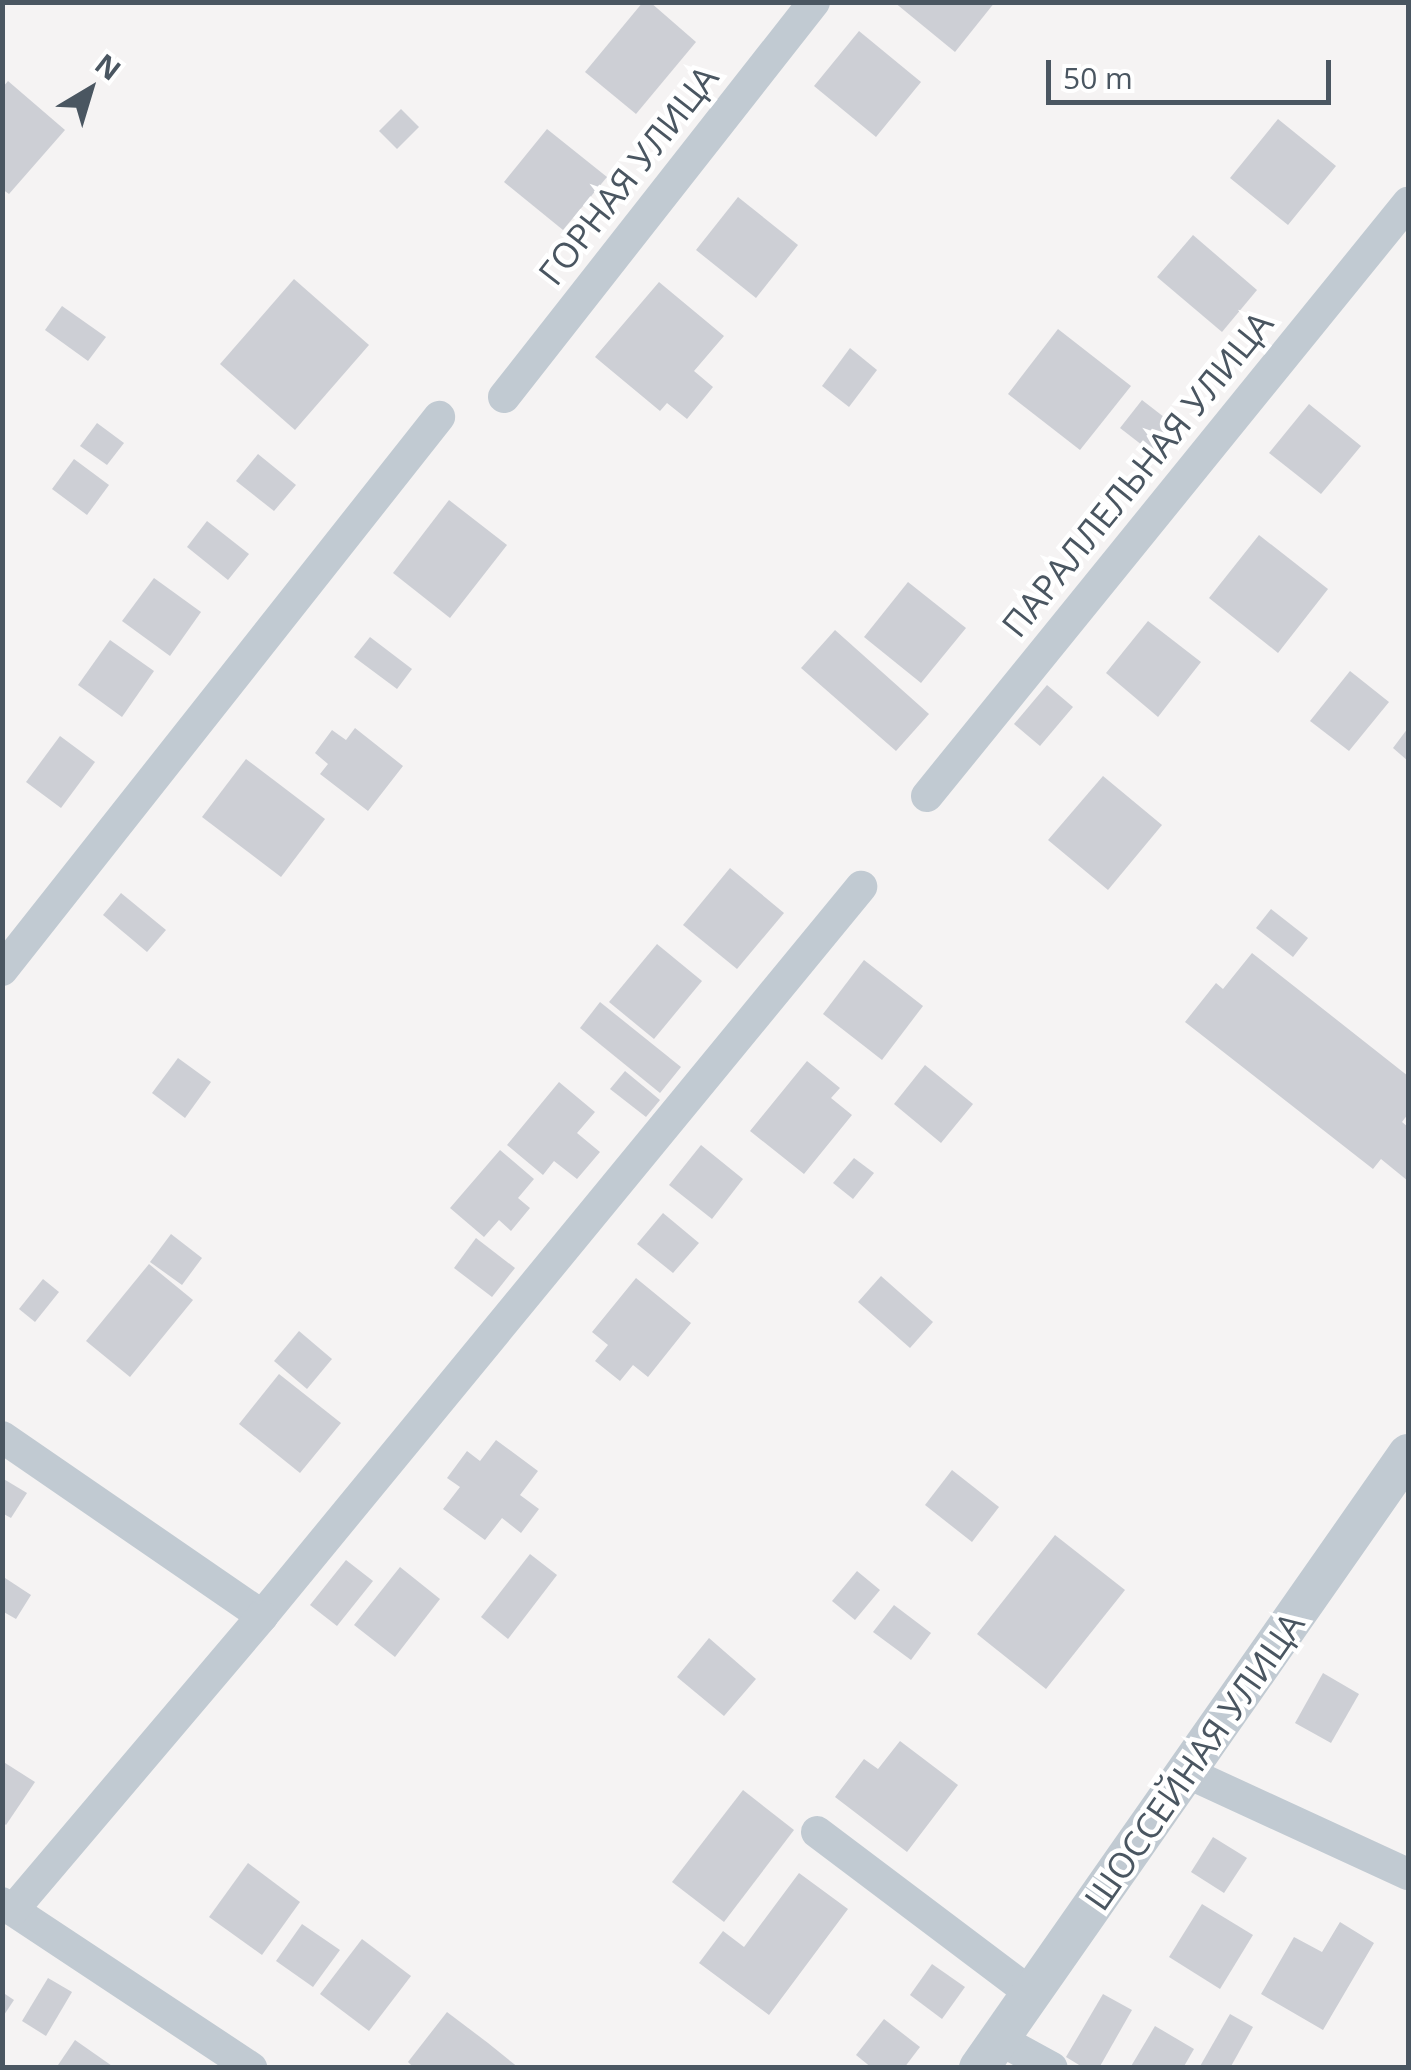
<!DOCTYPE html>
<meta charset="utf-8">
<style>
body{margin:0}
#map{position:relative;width:1411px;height:2070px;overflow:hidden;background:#f5f3f3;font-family:"Open Sans",sans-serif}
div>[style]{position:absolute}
.building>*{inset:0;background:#cdcfd5}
.minor>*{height:32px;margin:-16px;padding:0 16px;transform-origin:16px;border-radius:16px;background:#c1cad2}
.tertiary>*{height:40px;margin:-20px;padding:0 20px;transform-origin:20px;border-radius:20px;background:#c1cad2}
span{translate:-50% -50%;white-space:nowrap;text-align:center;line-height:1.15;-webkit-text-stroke:9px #fff;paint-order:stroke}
.street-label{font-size:35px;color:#4a5661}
.frame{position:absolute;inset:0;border:5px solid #4a5661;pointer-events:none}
.north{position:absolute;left:40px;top:40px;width:100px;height:100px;-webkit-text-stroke:8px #fff;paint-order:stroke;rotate:38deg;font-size:28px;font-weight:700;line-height:40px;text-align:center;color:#4a5661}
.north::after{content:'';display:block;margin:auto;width:35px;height:45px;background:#4a5661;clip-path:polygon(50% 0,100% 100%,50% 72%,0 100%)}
.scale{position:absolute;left:1046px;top:60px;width:285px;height:45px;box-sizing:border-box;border:5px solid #4a5661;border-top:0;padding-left:12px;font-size:30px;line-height:35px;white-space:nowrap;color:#4a5661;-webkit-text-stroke:8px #fff;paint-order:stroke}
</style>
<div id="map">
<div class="building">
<i style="clip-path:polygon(643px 2px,650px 2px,696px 42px,636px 114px,585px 72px)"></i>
<i style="clip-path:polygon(894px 2px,995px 2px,955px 52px)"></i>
<i style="clip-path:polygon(859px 31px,921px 82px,876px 137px,814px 86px)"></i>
<i style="clip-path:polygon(8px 81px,65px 130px,9px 194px,2px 189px,2px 88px)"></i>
<i style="clip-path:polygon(401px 109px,419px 127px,397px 149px,379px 131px)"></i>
<i style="clip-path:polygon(1278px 119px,1336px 166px,1288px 225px,1230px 178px)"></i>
<i style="clip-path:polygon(547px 129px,607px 177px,563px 230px,504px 182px)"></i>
<i style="clip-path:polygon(738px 197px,798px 245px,756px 298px,696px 250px)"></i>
<i style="clip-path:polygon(1193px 235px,1257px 290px,1222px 332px,1157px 277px)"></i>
<i style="clip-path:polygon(294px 279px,369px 345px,295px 430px,220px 364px)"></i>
<i style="clip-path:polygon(659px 282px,724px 336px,694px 371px,713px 387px,687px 419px,667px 403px,660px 411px,595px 357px)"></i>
<i style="clip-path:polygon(62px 306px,106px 337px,88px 361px,45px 330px)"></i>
<i style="clip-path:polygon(1058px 329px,1131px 386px,1080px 450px,1008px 394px)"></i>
<i style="clip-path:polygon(850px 348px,877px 370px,849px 407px,822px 386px)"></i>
<i style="clip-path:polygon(1142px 400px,1173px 424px,1151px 452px,1120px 428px)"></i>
<i style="clip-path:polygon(1309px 404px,1361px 446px,1321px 494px,1269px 453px)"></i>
<i style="clip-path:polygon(97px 423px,124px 443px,107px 465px,80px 446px)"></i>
<i style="clip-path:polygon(258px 454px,296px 485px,274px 511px,236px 481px)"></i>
<i style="clip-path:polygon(74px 459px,109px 485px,87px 515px,52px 489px)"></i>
<i style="clip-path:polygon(449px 500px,507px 545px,450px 618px,393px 573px)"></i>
<i style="clip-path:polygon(207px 521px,249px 554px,228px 580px,187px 547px)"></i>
<i style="clip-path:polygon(1259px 535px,1328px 589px,1278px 653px,1209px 598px)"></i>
<i style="clip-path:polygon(154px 578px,201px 612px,170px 656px,122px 621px)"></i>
<i style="clip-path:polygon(908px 582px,966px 628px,921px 683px,864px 637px)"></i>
<i style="clip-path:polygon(1148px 621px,1201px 662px,1158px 717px,1106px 673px)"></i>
<i style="clip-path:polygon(835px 630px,929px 714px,896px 751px,801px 668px)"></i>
<i style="clip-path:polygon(370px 637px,412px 669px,397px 689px,354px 657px)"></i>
<i style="clip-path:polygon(110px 640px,154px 671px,122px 717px,78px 685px)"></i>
<i style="clip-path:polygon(1350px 671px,1389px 702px,1349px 751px,1310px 721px)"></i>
<i style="clip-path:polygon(1047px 685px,1073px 707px,1040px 746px,1014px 724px)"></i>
<i style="clip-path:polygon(355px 728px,403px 766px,368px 811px,320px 774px,328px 764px,315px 753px,332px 730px,346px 740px)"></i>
<i style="clip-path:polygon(1408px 728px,1408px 761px,1393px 748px)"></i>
<i style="clip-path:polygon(60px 736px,95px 762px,61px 808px,26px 782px)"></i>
<i style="clip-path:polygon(246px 759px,325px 819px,281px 877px,202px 817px)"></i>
<i style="clip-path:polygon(1103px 776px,1162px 825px,1108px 890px,1048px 840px)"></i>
<i style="clip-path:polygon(730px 868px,784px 913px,737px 969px,683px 925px)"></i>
<i style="clip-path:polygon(121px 893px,166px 930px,147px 952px,103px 915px)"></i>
<i style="clip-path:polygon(1271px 909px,1308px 938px,1293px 957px,1256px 928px)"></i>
<i style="clip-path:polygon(657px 944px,702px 981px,654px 1039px,609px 1002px)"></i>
<i style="clip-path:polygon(1252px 953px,1408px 1076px,1408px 1114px,1402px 1122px,1408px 1127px,1408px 1181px,1381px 1159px,1373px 1169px,1185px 1022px,1216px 983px,1223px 989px)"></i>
<i style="clip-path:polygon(864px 960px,923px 1006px,882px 1060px,823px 1014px)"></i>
<i style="clip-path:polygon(600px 1002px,681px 1067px,660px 1093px,580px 1028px)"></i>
<i style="clip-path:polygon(178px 1058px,211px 1082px,185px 1118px,152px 1093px)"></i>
<i style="clip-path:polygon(807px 1061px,840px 1088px,831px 1098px,852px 1115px,804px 1174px,750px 1131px)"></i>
<i style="clip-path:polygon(925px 1065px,973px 1104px,941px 1143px,894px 1104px)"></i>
<i style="clip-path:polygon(625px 1071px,660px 1100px,646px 1117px,610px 1089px)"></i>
<i style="clip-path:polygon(559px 1082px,595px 1112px,577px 1133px,600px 1152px,577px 1179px,554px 1161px,543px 1175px,507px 1145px)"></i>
<i style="clip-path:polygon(701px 1145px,743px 1179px,712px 1219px,669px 1185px)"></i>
<i style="clip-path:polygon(500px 1150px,534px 1179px,518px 1198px,530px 1208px,511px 1231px,499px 1220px,484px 1237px,450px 1208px)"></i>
<i style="clip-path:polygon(854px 1158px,874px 1173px,853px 1199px,833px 1183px)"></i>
<i style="clip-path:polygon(663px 1213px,699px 1243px,673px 1273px,637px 1244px)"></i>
<i style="clip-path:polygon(171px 1234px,202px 1258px,182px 1285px,150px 1262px)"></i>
<i style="clip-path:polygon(476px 1238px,515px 1268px,492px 1297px,454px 1268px)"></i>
<i style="clip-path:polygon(149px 1264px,193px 1300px,130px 1377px,86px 1341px)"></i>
<i style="clip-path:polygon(881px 1276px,933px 1322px,910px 1348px,858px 1302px)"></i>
<i style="clip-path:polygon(636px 1278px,691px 1323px,648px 1377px,633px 1365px,620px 1381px,595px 1361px,608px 1345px,592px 1332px)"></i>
<i style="clip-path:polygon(43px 1279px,59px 1292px,35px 1322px,19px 1309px)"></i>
<i style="clip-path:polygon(299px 1331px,332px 1359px,307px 1389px,274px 1361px)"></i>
<i style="clip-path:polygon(279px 1374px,341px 1423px,300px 1473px,239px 1424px)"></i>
<i style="clip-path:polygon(496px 1440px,538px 1471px,520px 1495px,539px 1509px,521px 1533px,502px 1518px,485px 1540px,443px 1509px,460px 1487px,447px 1478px,467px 1451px,480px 1461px)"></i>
<i style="clip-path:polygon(952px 1470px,999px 1507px,972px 1542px,925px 1505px)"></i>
<i style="clip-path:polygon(2px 1478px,27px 1493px,11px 1518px,2px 1513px)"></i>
<i style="clip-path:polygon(1055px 1535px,1125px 1590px,1046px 1689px,977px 1634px)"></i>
<i style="clip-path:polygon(530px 1554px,557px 1575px,508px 1639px,481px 1617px)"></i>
<i style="clip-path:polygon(346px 1560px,373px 1581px,337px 1626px,310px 1605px)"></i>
<i style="clip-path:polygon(400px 1567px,440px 1599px,395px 1657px,354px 1625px)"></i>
<i style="clip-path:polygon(857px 1571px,880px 1590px,855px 1620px,832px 1601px)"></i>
<i style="clip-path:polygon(2px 1576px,31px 1595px,16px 1619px,2px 1611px)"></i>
<i style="clip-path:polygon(894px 1605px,931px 1633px,911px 1660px,873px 1632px)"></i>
<i style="clip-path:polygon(709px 1638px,756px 1679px,724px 1716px,677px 1677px)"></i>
<i style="clip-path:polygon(1323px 1673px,1359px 1694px,1331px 1743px,1295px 1723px)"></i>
<i style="clip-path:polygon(900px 1741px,958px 1785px,907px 1852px,835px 1797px,864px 1759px,878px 1769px)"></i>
<i style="clip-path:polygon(2px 1761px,35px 1782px,6px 1825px,2px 1822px)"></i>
<i style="clip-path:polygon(743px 1790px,794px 1830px,724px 1922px,672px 1882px)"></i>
<i style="clip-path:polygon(1213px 1837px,1247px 1858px,1224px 1893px,1191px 1872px)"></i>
<i style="clip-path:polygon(248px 1863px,300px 1902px,262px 1955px,209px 1917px)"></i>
<i style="clip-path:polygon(799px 1873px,848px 1909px,769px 2015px,699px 1963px,723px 1931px,744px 1947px)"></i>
<i style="clip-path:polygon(1202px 1904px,1253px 1935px,1220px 1989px,1169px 1957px)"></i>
<i style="clip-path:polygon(1340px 1922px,1374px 1943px,1323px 2030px,1261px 1994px,1294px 1937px,1322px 1952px)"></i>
<i style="clip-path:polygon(302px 1924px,340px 1950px,313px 1987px,276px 1961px)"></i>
<i style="clip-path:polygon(362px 1939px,411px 1976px,369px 2031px,320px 1994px)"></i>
<i style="clip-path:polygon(932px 1964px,965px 1987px,942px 2019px,910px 1995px)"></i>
<i style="clip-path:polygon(48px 1978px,72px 1992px,46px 2036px,22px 2021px)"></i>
<i style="clip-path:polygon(2px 1992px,14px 2000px,2px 2018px)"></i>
<i style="clip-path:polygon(1103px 1994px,1132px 2010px,1099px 2068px,1084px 2068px,1066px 2057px)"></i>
<i style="clip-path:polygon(447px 2012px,488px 2043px,519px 2068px,414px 2068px,408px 2062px)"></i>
<i style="clip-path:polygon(1230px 2014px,1253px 2027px,1230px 2068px,1199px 2068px)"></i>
<i style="clip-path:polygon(884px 2019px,920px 2047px,904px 2068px,872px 2068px,856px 2055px)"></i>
<i style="clip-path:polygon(1155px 2026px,1194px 2049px,1183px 2068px,1130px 2068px)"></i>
<i style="clip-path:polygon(75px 2040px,115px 2068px,56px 2068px)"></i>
</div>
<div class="minor">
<i style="left:504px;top:397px;width:502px;rotate:-51.87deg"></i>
<i style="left:927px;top:796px;width:764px;rotate:-50.95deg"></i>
<i style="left:2px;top:970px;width:705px;rotate:-51.68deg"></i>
<i style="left:2px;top:1437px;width:316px;rotate:34.5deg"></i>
<i style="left:262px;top:1616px;width:944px;rotate:-50.59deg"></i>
<i style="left:1186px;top:1772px;width:244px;rotate:24.7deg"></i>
<i style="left:817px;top:1832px;width:268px;rotate:37deg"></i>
<i style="left:2px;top:1903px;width:299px;rotate:33.5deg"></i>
<i style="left:13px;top:1910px;width:385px;rotate:-49.7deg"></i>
<i style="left:999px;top:2039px;width:60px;rotate:28.7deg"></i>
</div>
<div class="tertiary">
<i style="left:979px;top:2068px;width:749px;rotate:-55.06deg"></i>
</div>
<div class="street-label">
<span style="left:628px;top:175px;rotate:-52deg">ГОРНАЯ УЛИЦА</span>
<span style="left:1137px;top:474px;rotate:-51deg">ПАРАЛЛЕЛЬНАЯ УЛИЦА</span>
<span style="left:1194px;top:1761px;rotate:-55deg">ШОССЕЙНАЯ УЛИЦА</span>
</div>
<div class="frame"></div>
<div class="north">N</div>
<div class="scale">50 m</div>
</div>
